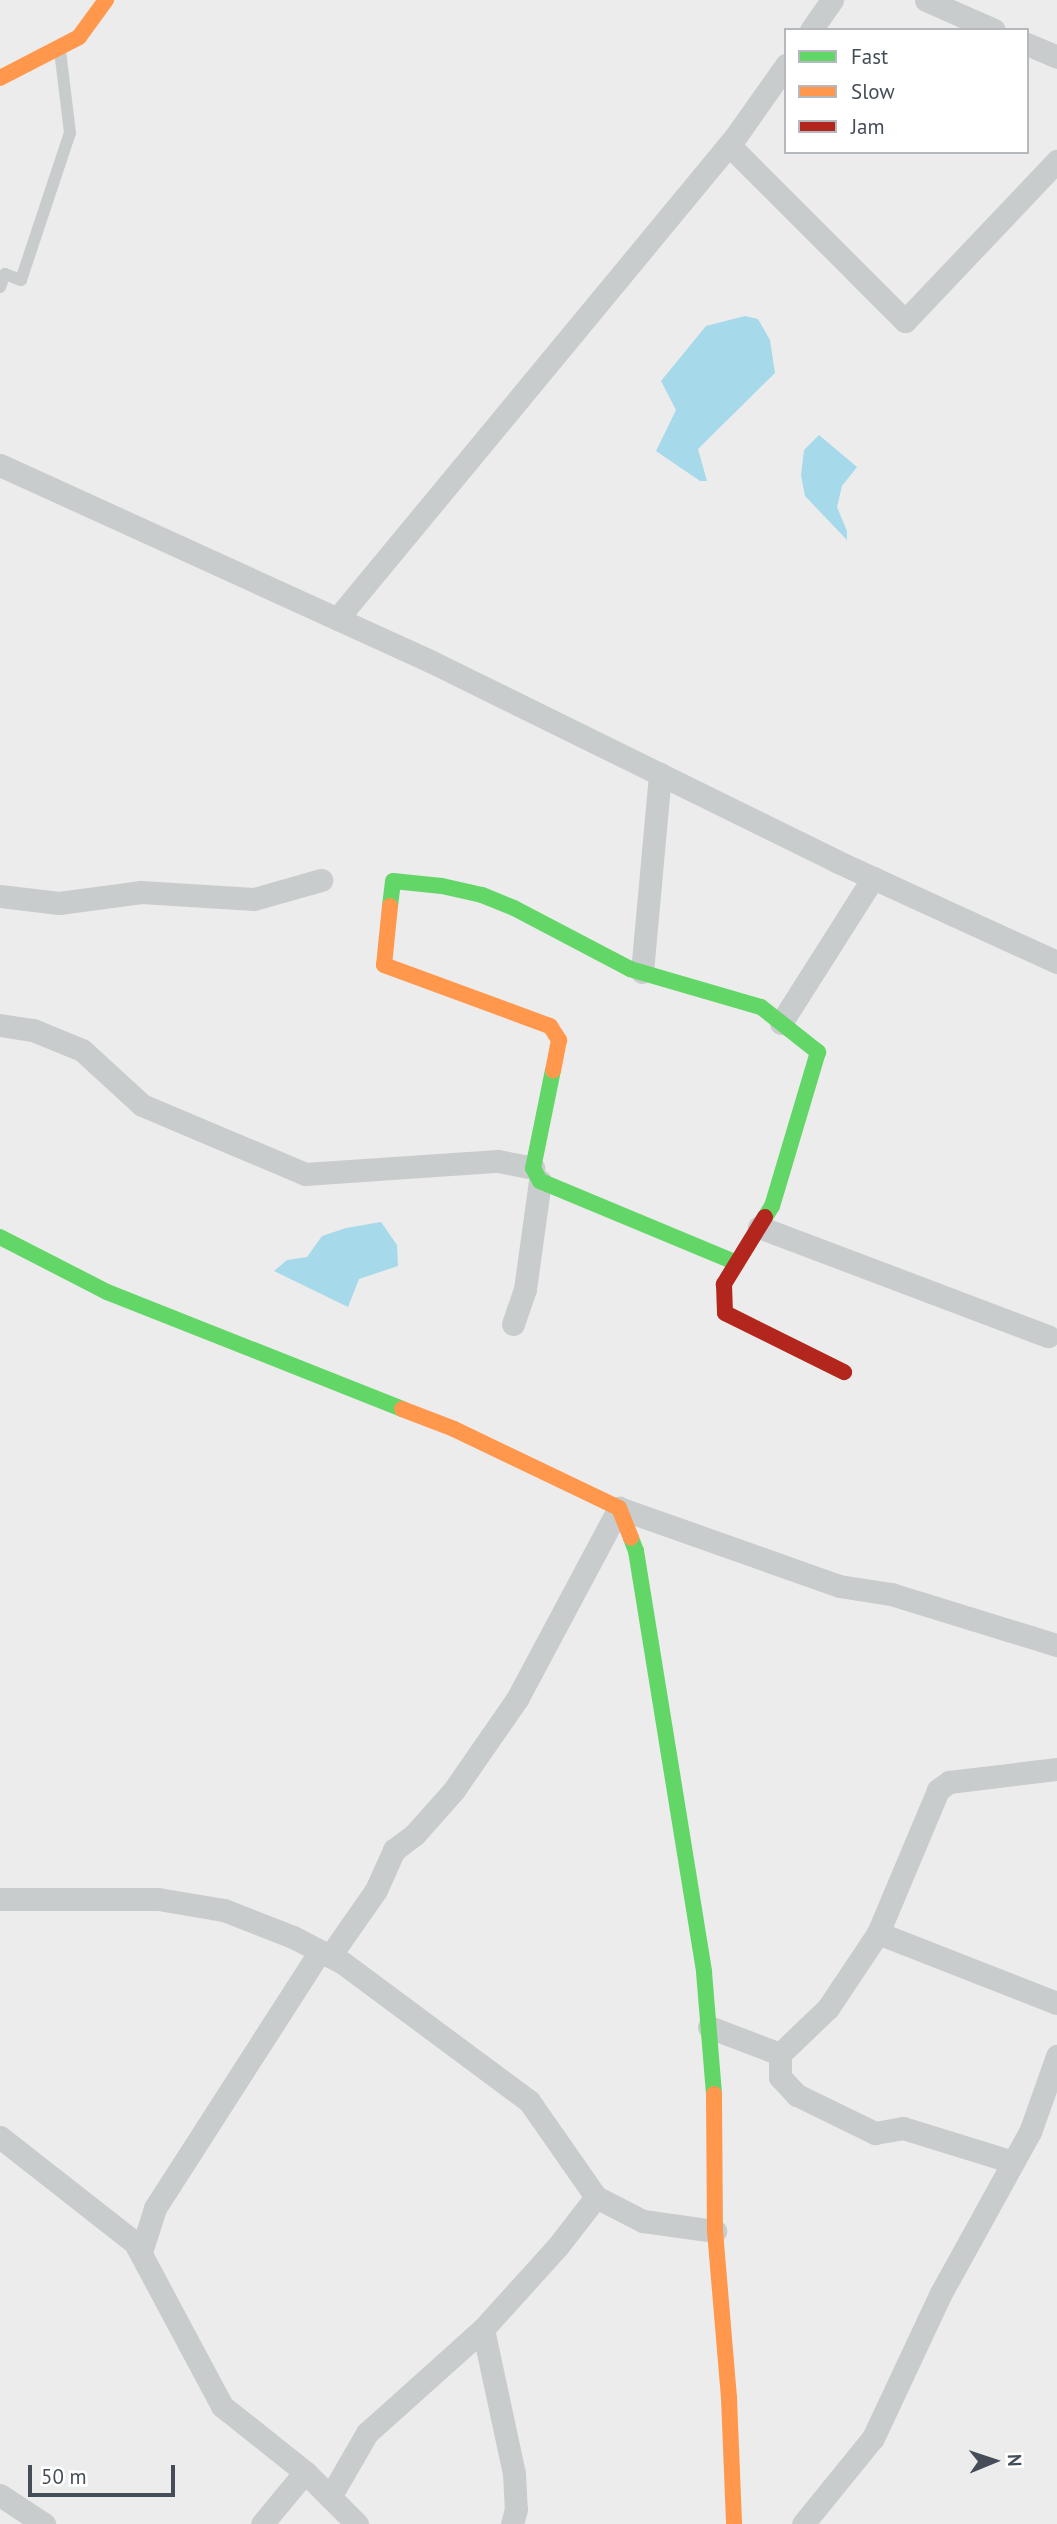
<!DOCTYPE html>
<style>
body{margin:0}
#map{position:relative;width:1057px;height:2524px;overflow:hidden;background:#edecec;font-family:"PT Sans",sans-serif}
div>[style]{position:absolute}
.water>*{inset:0;background:#a6d9ea}
.lane>*{height:12px;margin:-6px;padding:0 6px;transform-origin:6px;border-radius:6px;background:#c9cccd}
.street>*{height:23px;margin:-11.5px;padding:0 11.5px;transform-origin:11.5px;border-radius:11.5px;background:#c9cccd}
.fast>*{height:16px;margin:-8px;padding:0 8px;transform-origin:8px;border-radius:8px;background:#63d668}
.slow>*{height:16px;margin:-8px;padding:0 8px;transform-origin:8px;border-radius:8px;background:#ff974d}
.jam>*{height:16px;margin:-8px;padding:0 8px;transform-origin:8px;border-radius:8px;background:#b3261e}
span{translate:-50% -50%;white-space:nowrap;text-align:center;line-height:1.15;-webkit-text-stroke:5px #fff;paint-order:stroke}
.legend{position:absolute;left:784px;top:28px;width:245px;height:126px;box-sizing:border-box;background:#fff;border:2px solid #b5b8bc;margin:0;padding:9px 12px;list-style:none;font-size:21px;color:#454e58}
.legend li{display:flex;align-items:center;gap:14px;height:35px}
.legend b{width:35px;border:2px solid #b5b8bc}
.north{position:absolute;left:959px;top:2426px;width:70px;height:70px;-webkit-text-stroke:5px #fff;paint-order:stroke;rotate:88deg;font-size:19px;font-weight:700;line-height:28px;text-align:center;color:#454e58}
.north::after{content:'';display:block;margin:auto;width:24px;height:32px;background:#454e58;clip-path:polygon(50% 0,100% 100%,50% 72%,0 100%)}
.scale{position:absolute;left:28px;top:2465px;width:147px;height:32px;box-sizing:border-box;border:4px solid #454e58;border-top:0;padding-left:9px;font-size:21px;line-height:24px;white-space:nowrap;color:#454e58;-webkit-text-stroke:5px #fff;paint-order:stroke}
</style>
<div id="map">
<div class="water">
<i style="clip-path:polygon(745px 316px,758px 319px,770px 340px,775px 373px,698px 449px,707px 481px,700px 481px,656px 451px,676px 410px,661px 381px,706px 326px)"></i>
<i style="clip-path:polygon(819px 435px,857px 467px,842px 486px,837px 507px,847px 531px,847px 540px,805px 496px,801px 475px,804px 450px)"></i>
<i style="clip-path:polygon(381px 1222px,397px 1245px,398px 1266px,359px 1279px,348px 1307px,274px 1271px,287px 1260px,307px 1257px,322px 1236px,346px 1228px)"></i>
</div>
<div class="lane">
<i style="left:0;top:287px;width:14px;rotate:-69deg"></i>
<i style="left:5px;top:274px;width:17px;rotate:21deg"></i>
<i style="left:21px;top:280px;width:155px;rotate:-71.6deg"></i>
<i style="left:70px;top:133px;width:84px;rotate:-96.9deg"></i>
</div>
<div class="street">
<i style="left:926px;top:0;width:74px;rotate:23.8deg"></i>
<i style="left:811px;top:30px;width:37px;rotate:-55deg"></i>
<i style="left:1027px;top:44px;width:33px;rotate:23deg"></i>
<i style="left:729px;top:145px;width:249px;rotate:45deg"></i>
<i style="left:905px;top:321px;width:221px;rotate:-46.5deg"></i>
<i style="left:0;top:465px;width:475px;rotate:24.5deg"></i>
<i style="left:432px;top:662px;width:450px;rotate:26.2deg"></i>
<i style="left:836px;top:861px;width:243px;rotate:24.6deg"></i>
<i style="left:337px;top:619px;width:626px;rotate:-50.44deg"></i>
<i style="left:736px;top:136px;width:87px;rotate:-54.8deg"></i>
<i style="left:0;top:896px;width:59px;rotate:6.8deg"></i>
<i style="left:59px;top:903px;width:83px;rotate:-7.6deg"></i>
<i style="left:141px;top:892px;width:113px;rotate:3.5deg"></i>
<i style="left:254px;top:899px;width:70px;rotate:-15.8deg"></i>
<i style="left:642px;top:972px;width:199px;rotate:-84.8deg"></i>
<i style="left:781px;top:1023px;width:172px;rotate:-57.6deg"></i>
<i style="left:0;top:1025px;width:33px;rotate:9deg"></i>
<i style="left:33px;top:1030px;width:53px;rotate:22.2deg"></i>
<i style="left:82px;top:1050px;width:81px;rotate:42.5deg"></i>
<i style="left:142px;top:1105px;width:177px;rotate:22.9deg"></i>
<i style="left:305px;top:1174px;width:193px;rotate:-3.9deg"></i>
<i style="left:498px;top:1161px;width:36px;rotate:11deg"></i>
<i style="left:759px;top:1227px;width:309px;rotate:20.7deg"></i>
<i style="left:513px;top:1324px;width:37px;rotate:-71deg"></i>
<i style="left:525px;top:1289px;width:109px;rotate:-82.1deg"></i>
<i style="left:0;top:1899px;width:158px"></i>
<i style="left:158px;top:1899px;width:67px;rotate:9.5deg"></i>
<i style="left:224px;top:1910px;width:74px;rotate:21.4deg"></i>
<i style="left:293px;top:1937px;width:56px;rotate:27.5deg"></i>
<i style="left:343px;top:1963px;width:232px;rotate:36.6deg"></i>
<i style="left:529px;top:2101px;width:117px;rotate:55.1deg"></i>
<i style="left:596px;top:2197px;width:53px;rotate:27.1deg"></i>
<i style="left:643px;top:2221px;width:73px;rotate:7.9deg"></i>
<i style="left:878px;top:1933px;width:192px;rotate:21.4deg"></i>
<i style="left:330px;top:1956px;width:80px;rotate:-55.1deg"></i>
<i style="left:376px;top:1890px;width:44px;rotate:-65.8deg"></i>
<i style="left:394px;top:1850px;width:26px;rotate:-37deg"></i>
<i style="left:415px;top:1834px;width:59px;rotate:-48.4deg"></i>
<i style="left:454px;top:1790px;width:111px;rotate:-55.3deg"></i>
<i style="left:517px;top:1699px;width:217px;rotate:-61.9deg"></i>
<i style="left:619px;top:1508px;width:233px;rotate:19.5deg"></i>
<i style="left:839px;top:1586px;width:53px;rotate:8.7deg"></i>
<i style="left:891px;top:1594px;width:174px;rotate:17.1deg"></i>
<i style="left:709px;top:2027px;width:76px;rotate:20.8deg"></i>
<i style="left:780px;top:2054px;width:66px;rotate:-43.8deg"></i>
<i style="left:828px;top:2008px;width:90px;rotate:-56.3deg"></i>
<i style="left:878px;top:1933px;width:155px;rotate:-67.2deg"></i>
<i style="left:938px;top:1790px;width:14px;rotate:-36deg"></i>
<i style="left:949px;top:1782px;width:109px;rotate:-6.9deg"></i>
<i style="left:780px;top:2054px;width:23px;rotate:90deg"></i>
<i style="left:780px;top:2077px;width:25px;rotate:47deg"></i>
<i style="left:797px;top:2095px;width:87px;rotate:26deg"></i>
<i style="left:875px;top:2133px;width:28px;rotate:-10deg"></i>
<i style="left:903px;top:2128px;width:115px;rotate:17.2deg"></i>
<i style="left:0;top:2137px;width:172px;rotate:38.1deg"></i>
<i style="left:135px;top:2243px;width:185px;rotate:61.9deg"></i>
<i style="left:222px;top:2406px;width:106px;rotate:38.5deg"></i>
<i style="left:305px;top:2472px;width:74px;rotate:45deg"></i>
<i style="left:141px;top:2252px;width:46px;rotate:-72.3deg"></i>
<i style="left:155px;top:2208px;width:305px;rotate:-57.3deg"></i>
<i style="left:483px;top:2329px;width:148px;rotate:77.9deg"></i>
<i style="left:514px;top:2474px;width:35px;rotate:87deg"></i>
<i style="left:516px;top:2509px;width:16px;rotate:105deg"></i>
<i style="left:0;top:2495px;width:53px;rotate:33.4deg"></i>
<i style="left:330px;top:2497px;width:74px;rotate:-60deg"></i>
<i style="left:367px;top:2433px;width:156px;rotate:-41.9deg"></i>
<i style="left:483px;top:2329px;width:112px;rotate:-47.9deg"></i>
<i style="left:558px;top:2246px;width:62px;rotate:-52.2deg"></i>
<i style="left:262px;top:2524px;width:67px;rotate:-50.4deg"></i>
<i style="left:803px;top:2524px;width:111px;rotate:-50.9deg"></i>
<i style="left:873px;top:2438px;width:160px;rotate:-64.9deg"></i>
<i style="left:941px;top:2293px;width:184px;rotate:-61.1deg"></i>
<i style="left:1030px;top:2132px;width:81px;rotate:-70.4deg"></i>
</div>
<div class="fast">
<i style="left:390px;top:906px;width:25px;rotate:-83deg"></i>
<i style="left:393px;top:881px;width:49px;rotate:5.8deg"></i>
<i style="left:442px;top:886px;width:41px;rotate:12.7deg"></i>
<i style="left:482px;top:895px;width:35px;rotate:22deg"></i>
<i style="left:514px;top:908px;width:131px;rotate:27.7deg"></i>
<i style="left:630px;top:969px;width:136px;rotate:16.2deg"></i>
<i style="left:761px;top:1007px;width:73px;rotate:38.3deg"></i>
<i style="left:818px;top:1052px;width:161px;rotate:106.6deg"></i>
<i style="left:772px;top:1206px;width:13px;rotate:122deg"></i>
<i style="left:553px;top:1070px;width:100px;rotate:101.5deg"></i>
<i style="left:533px;top:1168px;width:15px;rotate:62deg"></i>
<i style="left:540px;top:1181px;width:213px;rotate:22.6deg"></i>
<i style="left:0;top:1237px;width:120px;rotate:27.2deg"></i>
<i style="left:107px;top:1292px;width:317px;rotate:21.6deg"></i>
<i style="left:631px;top:1538px;width:14px;rotate:69deg"></i>
<i style="left:636px;top:1551px;width:426px;rotate:80.8deg"></i>
<i style="left:704px;top:1972px;width:122px;rotate:85.3deg"></i>
</div>
<div class="slow">
<i style="left:0;top:78px;width:89px;rotate:-27.4deg"></i>
<i style="left:79px;top:37px;width:46px;rotate:-53.9deg"></i>
<i style="left:390px;top:906px;width:59px;rotate:95.8deg"></i>
<i style="left:384px;top:965px;width:177px;rotate:20.2deg"></i>
<i style="left:550px;top:1026px;width:17px;rotate:57deg"></i>
<i style="left:559px;top:1040px;width:31px;rotate:101deg"></i>
<i style="left:402px;top:1409px;width:56px;rotate:21deg"></i>
<i style="left:454px;top:1429px;width:183px;rotate:25.6deg"></i>
<i style="left:619px;top:1508px;width:32px;rotate:68deg"></i>
<i style="left:714px;top:2094px;width:137px;rotate:89.6deg"></i>
<i style="left:715px;top:2231px;width:168px;rotate:85.2deg"></i>
<i style="left:729px;top:2398px;width:126px;rotate:87.7deg"></i>
</div>
<div class="jam">
<i style="left:765px;top:1217px;width:79px;rotate:121.5deg"></i>
<i style="left:724px;top:1284px;width:29px;rotate:88deg"></i>
<i style="left:725px;top:1313px;width:133px;rotate:26.4deg"></i>
</div>
<ul class="legend">
<li><b style="height:9px;background:#63d668"></b>Fast</li>
<li><b style="height:9px;background:#ff974d"></b>Slow</li>
<li><b style="height:9px;background:#b3261e"></b>Jam</li>
</ul>
<div class="north">N</div>
<div class="scale">50 m</div>
</div>
